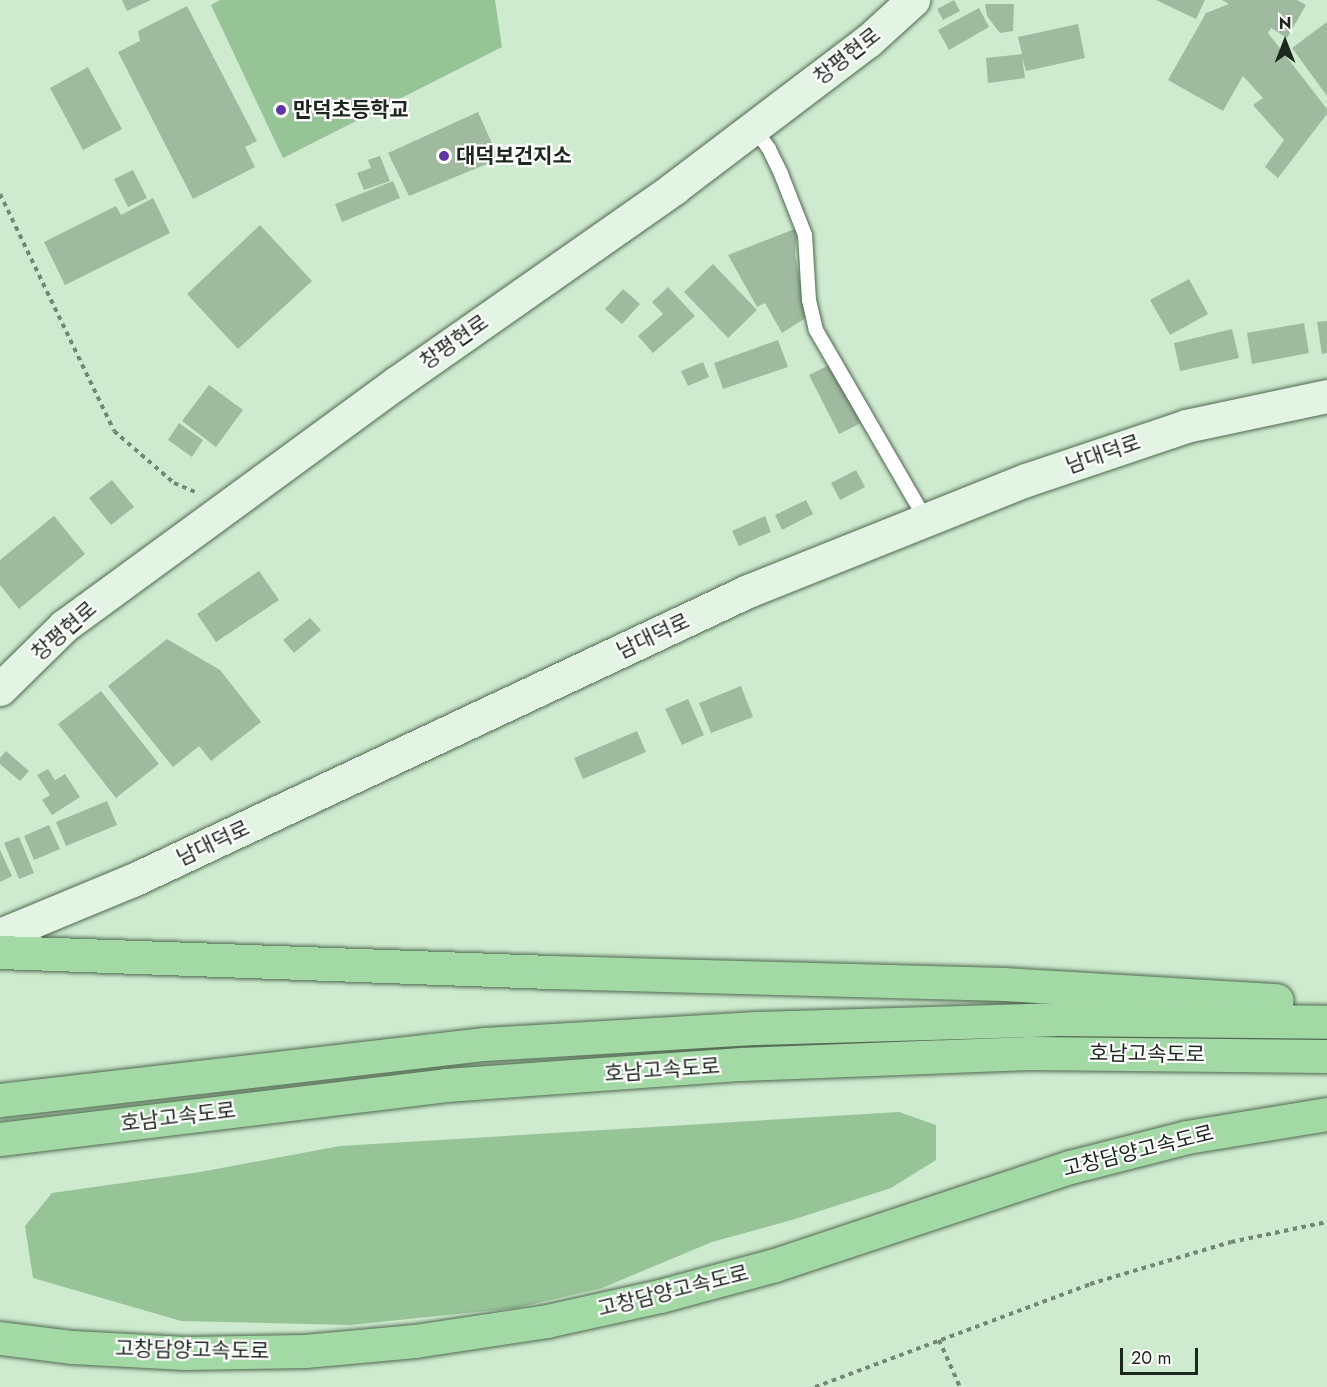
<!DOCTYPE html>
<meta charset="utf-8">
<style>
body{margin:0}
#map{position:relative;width:1327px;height:1387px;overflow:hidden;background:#ceebcf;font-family:Jost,"Noto Sans KR",sans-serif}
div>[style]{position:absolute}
.green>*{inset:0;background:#96c497}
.building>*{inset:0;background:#9fba9f}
.path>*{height:4px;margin-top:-2px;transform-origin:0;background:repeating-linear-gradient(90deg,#748775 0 4.5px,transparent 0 9px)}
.roads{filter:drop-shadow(0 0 2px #506850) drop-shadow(0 0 2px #506850)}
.service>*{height:14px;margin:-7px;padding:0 7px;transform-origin:7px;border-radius:7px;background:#fff}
.secondary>*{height:33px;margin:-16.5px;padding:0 16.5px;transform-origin:16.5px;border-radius:16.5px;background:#e3f4e4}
.motorway>*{height:33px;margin:-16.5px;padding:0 16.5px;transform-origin:16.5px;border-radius:16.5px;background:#a3d9a5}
.dots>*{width:16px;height:16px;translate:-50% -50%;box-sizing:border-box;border:3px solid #fff;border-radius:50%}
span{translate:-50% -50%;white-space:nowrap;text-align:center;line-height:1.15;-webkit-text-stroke:4.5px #fff;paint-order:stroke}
.street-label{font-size:21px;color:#1c271d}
.poi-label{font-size:21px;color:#1c271d;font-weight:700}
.left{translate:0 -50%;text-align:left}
.north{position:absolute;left:1255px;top:12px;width:60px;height:60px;-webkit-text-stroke:4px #fff;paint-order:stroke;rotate:0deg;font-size:16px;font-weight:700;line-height:24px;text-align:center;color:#1c271d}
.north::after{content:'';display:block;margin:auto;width:21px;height:27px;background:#1c271d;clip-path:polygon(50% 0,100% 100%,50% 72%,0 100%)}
.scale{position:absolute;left:1120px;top:1348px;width:78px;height:27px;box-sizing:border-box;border:3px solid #1c271d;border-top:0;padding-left:8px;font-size:18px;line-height:21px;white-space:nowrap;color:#1c271d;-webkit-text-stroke:4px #fff;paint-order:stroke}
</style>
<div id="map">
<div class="green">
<i style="clip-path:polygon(220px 0,495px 0,502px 47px,283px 158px,211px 5px)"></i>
<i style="clip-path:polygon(899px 1112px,936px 1125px,936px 1160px,891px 1188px,792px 1220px,712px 1242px,602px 1288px,515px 1308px,350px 1325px,181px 1321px,33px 1278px,25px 1226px,52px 1193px,200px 1172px,340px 1146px)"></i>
</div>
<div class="building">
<i style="clip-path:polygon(122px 0,151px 0,127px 11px)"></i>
<i style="clip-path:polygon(954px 0,960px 11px,943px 20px,937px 9px)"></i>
<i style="clip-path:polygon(1156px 0,1205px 0,1196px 19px)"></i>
<i style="clip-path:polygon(1222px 0,1297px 0,1306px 5px,1287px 38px,1271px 28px,1268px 33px,1327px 109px,1327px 114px,1278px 178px,1265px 167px,1284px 140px,1253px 105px,1263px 98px,1243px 76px,1223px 111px,1168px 80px,1206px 13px,1229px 4px)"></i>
<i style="clip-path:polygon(985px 4px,1014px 4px,1013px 31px,1000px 33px,987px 16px)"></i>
<i style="clip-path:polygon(187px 6px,257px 141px,245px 147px,255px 167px,193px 199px,118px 52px,140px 41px,138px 31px)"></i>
<i style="clip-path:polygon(979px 8px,989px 27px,949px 50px,938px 30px)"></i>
<i style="clip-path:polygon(1327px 22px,1327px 96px,1292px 48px)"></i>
<i style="clip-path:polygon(1078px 24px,1085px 58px,1026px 71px,1022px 57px,1025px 78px,988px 83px,986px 58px,1022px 54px,1018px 37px)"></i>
<i style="clip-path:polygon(88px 67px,122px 129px,83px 150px,50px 88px)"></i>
<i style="clip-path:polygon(478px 112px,499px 159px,409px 196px,388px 153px)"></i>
<i style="clip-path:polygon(380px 156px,390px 181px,364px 190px,357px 173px,371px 168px,368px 160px)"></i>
<i style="clip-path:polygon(133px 170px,147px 198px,128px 207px,114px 179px)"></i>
<i style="clip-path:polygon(393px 181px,400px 198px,342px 222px,335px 204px)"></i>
<i style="clip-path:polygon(153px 198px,170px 233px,65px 285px,44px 242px,116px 206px,121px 215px)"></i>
<i style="clip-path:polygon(260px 225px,312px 281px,238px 349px,187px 294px)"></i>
<i style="clip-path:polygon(797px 228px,795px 255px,807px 317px,782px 333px,765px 303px,757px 307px,728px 255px)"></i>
<i style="clip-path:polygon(713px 264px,757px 310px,728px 338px,684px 292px)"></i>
<i style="clip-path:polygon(1189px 279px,1208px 314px,1170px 335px,1150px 300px)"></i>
<i style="clip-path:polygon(668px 287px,695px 316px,653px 353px,638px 336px,663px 314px,652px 302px)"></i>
<i style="clip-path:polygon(623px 289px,640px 304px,622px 324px,605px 309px)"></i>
<i style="clip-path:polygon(1327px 321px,1327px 353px,1322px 354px,1317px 322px)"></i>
<i style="clip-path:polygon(1304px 323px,1309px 353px,1252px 364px,1247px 333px)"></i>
<i style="clip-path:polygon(1232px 329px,1239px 358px,1180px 371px,1174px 343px)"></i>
<i style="clip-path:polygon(778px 340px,788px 367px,723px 389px,714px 363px)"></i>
<i style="clip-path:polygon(703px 362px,709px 377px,688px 386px,681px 371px)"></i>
<i style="clip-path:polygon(831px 364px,861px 423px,839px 434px,809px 375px)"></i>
<i style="clip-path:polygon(209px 385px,243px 410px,216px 447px,182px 421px)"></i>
<i style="clip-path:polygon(179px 423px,203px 440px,192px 457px,168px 440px)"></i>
<i style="clip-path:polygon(856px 470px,865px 487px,840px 500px,831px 483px)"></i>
<i style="clip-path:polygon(112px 480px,134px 507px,111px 525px,89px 498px)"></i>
<i style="clip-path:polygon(806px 500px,813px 514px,782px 530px,775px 515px)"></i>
<i style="clip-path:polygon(54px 516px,85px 554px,19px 609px,0 585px,0 560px)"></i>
<i style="clip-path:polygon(765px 516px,771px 532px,739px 546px,732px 531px)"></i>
<i style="clip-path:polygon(259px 571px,279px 600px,216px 642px,197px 614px)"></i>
<i style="clip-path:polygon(310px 618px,321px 630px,294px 653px,283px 640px)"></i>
<i style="clip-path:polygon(167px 639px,220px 670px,261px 722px,211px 761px,199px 746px,173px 767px,108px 686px)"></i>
<i style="clip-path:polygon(741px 686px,753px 717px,711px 733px,699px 703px)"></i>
<i style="clip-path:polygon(101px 691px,159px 764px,116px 798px,58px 724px)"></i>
<i style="clip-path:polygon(688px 699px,704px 735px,682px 745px,665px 709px)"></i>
<i style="clip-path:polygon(637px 731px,646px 752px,583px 779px,574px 758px)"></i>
<i style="clip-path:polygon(6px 751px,29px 771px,20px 781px,0 764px,0 758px)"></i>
<i style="clip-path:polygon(48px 769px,55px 780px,65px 774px,80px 797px,52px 815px,42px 800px,50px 795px,37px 775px)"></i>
<i style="clip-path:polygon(107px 801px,117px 825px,66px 846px,56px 822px)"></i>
<i style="clip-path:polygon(49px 825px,60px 849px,34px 860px,24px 836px)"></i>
<i style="clip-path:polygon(19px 837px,34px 873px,19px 879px,4px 843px)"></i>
<i style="clip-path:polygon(0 850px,12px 876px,0 882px)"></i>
</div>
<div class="path">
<i style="left:0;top:194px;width:263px;rotate:64.3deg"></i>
<i style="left:114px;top:431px;width:79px;rotate:40.9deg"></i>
<i style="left:174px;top:483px;width:25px;rotate:23deg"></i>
<i style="left:939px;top:1340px;width:51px;rotate:65.9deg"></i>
<i style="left:815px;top:1387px;width:294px;rotate:-20.5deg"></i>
<i style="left:1090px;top:1284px;width:147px;rotate:-16.6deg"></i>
<i style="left:1231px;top:1242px;width:98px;rotate:-11.8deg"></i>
</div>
<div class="roads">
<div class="service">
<i style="left:754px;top:128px;width:26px;rotate:54deg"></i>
<i style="left:769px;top:149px;width:28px;rotate:64deg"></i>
<i style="left:781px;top:174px;width:66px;rotate:68.5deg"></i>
<i style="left:805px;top:235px;width:65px;rotate:86.5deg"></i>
<i style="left:809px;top:300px;width:31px;rotate:77deg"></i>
<i style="left:816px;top:330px;width:220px;rotate:59.9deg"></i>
</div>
<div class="secondary">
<i style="left:0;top:689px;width:90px;rotate:-44.5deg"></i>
<i style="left:64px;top:626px;width:411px;rotate:-36.2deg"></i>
<i style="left:396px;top:383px;width:340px;rotate:-35deg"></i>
<i style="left:674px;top:188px;width:243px;rotate:-37.2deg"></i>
<i style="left:868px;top:41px;width:61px;rotate:-42.3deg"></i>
<i style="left:0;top:935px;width:144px;rotate:-22.5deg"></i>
<i style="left:133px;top:880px;width:680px;rotate:-25.17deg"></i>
<i style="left:748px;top:591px;width:299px;rotate:-21.8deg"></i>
<i style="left:1026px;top:480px;width:169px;rotate:-18.6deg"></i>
<i style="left:1186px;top:426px;width:144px;rotate:-12deg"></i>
</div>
<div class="motorway">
<i style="left:0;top:952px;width:550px;rotate:2.08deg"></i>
<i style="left:550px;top:972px;width:454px;rotate:1.5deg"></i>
<i style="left:1004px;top:984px;width:273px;rotate:3.4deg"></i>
<i style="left:0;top:1100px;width:488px;rotate:-6.6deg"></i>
<i style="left:485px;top:1044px;width:272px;rotate:-3.4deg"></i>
<i style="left:757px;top:1028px;width:297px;rotate:-1.7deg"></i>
<i style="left:1054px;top:1019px;width:273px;rotate:0.6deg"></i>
<i style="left:0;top:1139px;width:449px;rotate:-6.9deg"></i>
<i style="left:446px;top:1085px;width:296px;rotate:-4.1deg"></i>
<i style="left:741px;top:1064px;width:288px;rotate:-2.2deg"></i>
<i style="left:1029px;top:1053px;width:298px;rotate:0.6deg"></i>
<i style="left:0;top:1338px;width:73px;rotate:7.1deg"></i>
<i style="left:72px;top:1347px;width:113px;rotate:3deg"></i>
<i style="left:185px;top:1353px;width:120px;rotate:-1deg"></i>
<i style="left:305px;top:1351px;width:110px;rotate:-5.2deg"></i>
<i style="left:415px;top:1341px;width:134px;rotate:-8.6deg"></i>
<i style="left:547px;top:1321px;width:116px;rotate:-12.5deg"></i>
<i style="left:660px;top:1296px;width:119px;rotate:-15.1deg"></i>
<i style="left:775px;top:1265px;width:311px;rotate:-18.4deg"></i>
<i style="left:1070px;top:1167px;width:121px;rotate:-14.4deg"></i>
<i style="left:1187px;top:1137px;width:142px;rotate:-9.3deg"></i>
</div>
</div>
<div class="dots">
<i style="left:281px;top:110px;background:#6134ac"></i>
<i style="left:444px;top:156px;background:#6134ac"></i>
</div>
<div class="street-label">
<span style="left:847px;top:56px;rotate:-38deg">창평현로</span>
<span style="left:454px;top:342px;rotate:-35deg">창평현로</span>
<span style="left:1103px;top:454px;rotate:-19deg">남대덕로</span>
<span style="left:64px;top:631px;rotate:-41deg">창평현로</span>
<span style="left:653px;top:636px;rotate:-25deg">남대덕로</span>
<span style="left:213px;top:843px;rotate:-25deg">남대덕로</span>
<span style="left:1147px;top:1054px;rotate:1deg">호남고속도로</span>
<span style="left:662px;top:1070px;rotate:-4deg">호남고속도로</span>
<span style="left:178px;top:1117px;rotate:-7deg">호남고속도로</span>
<span style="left:1138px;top:1151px;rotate:-14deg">고창담양고속도로</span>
<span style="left:673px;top:1291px;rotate:-14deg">고창담양고속도로</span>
<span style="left:192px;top:1350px;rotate:1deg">고창담양고속도로</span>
</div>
<div class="poi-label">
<span class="left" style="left:293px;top:110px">만덕초등학교</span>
<span class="left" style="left:456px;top:156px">대덕보건지소</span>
</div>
<div class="north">N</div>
<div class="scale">20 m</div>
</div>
